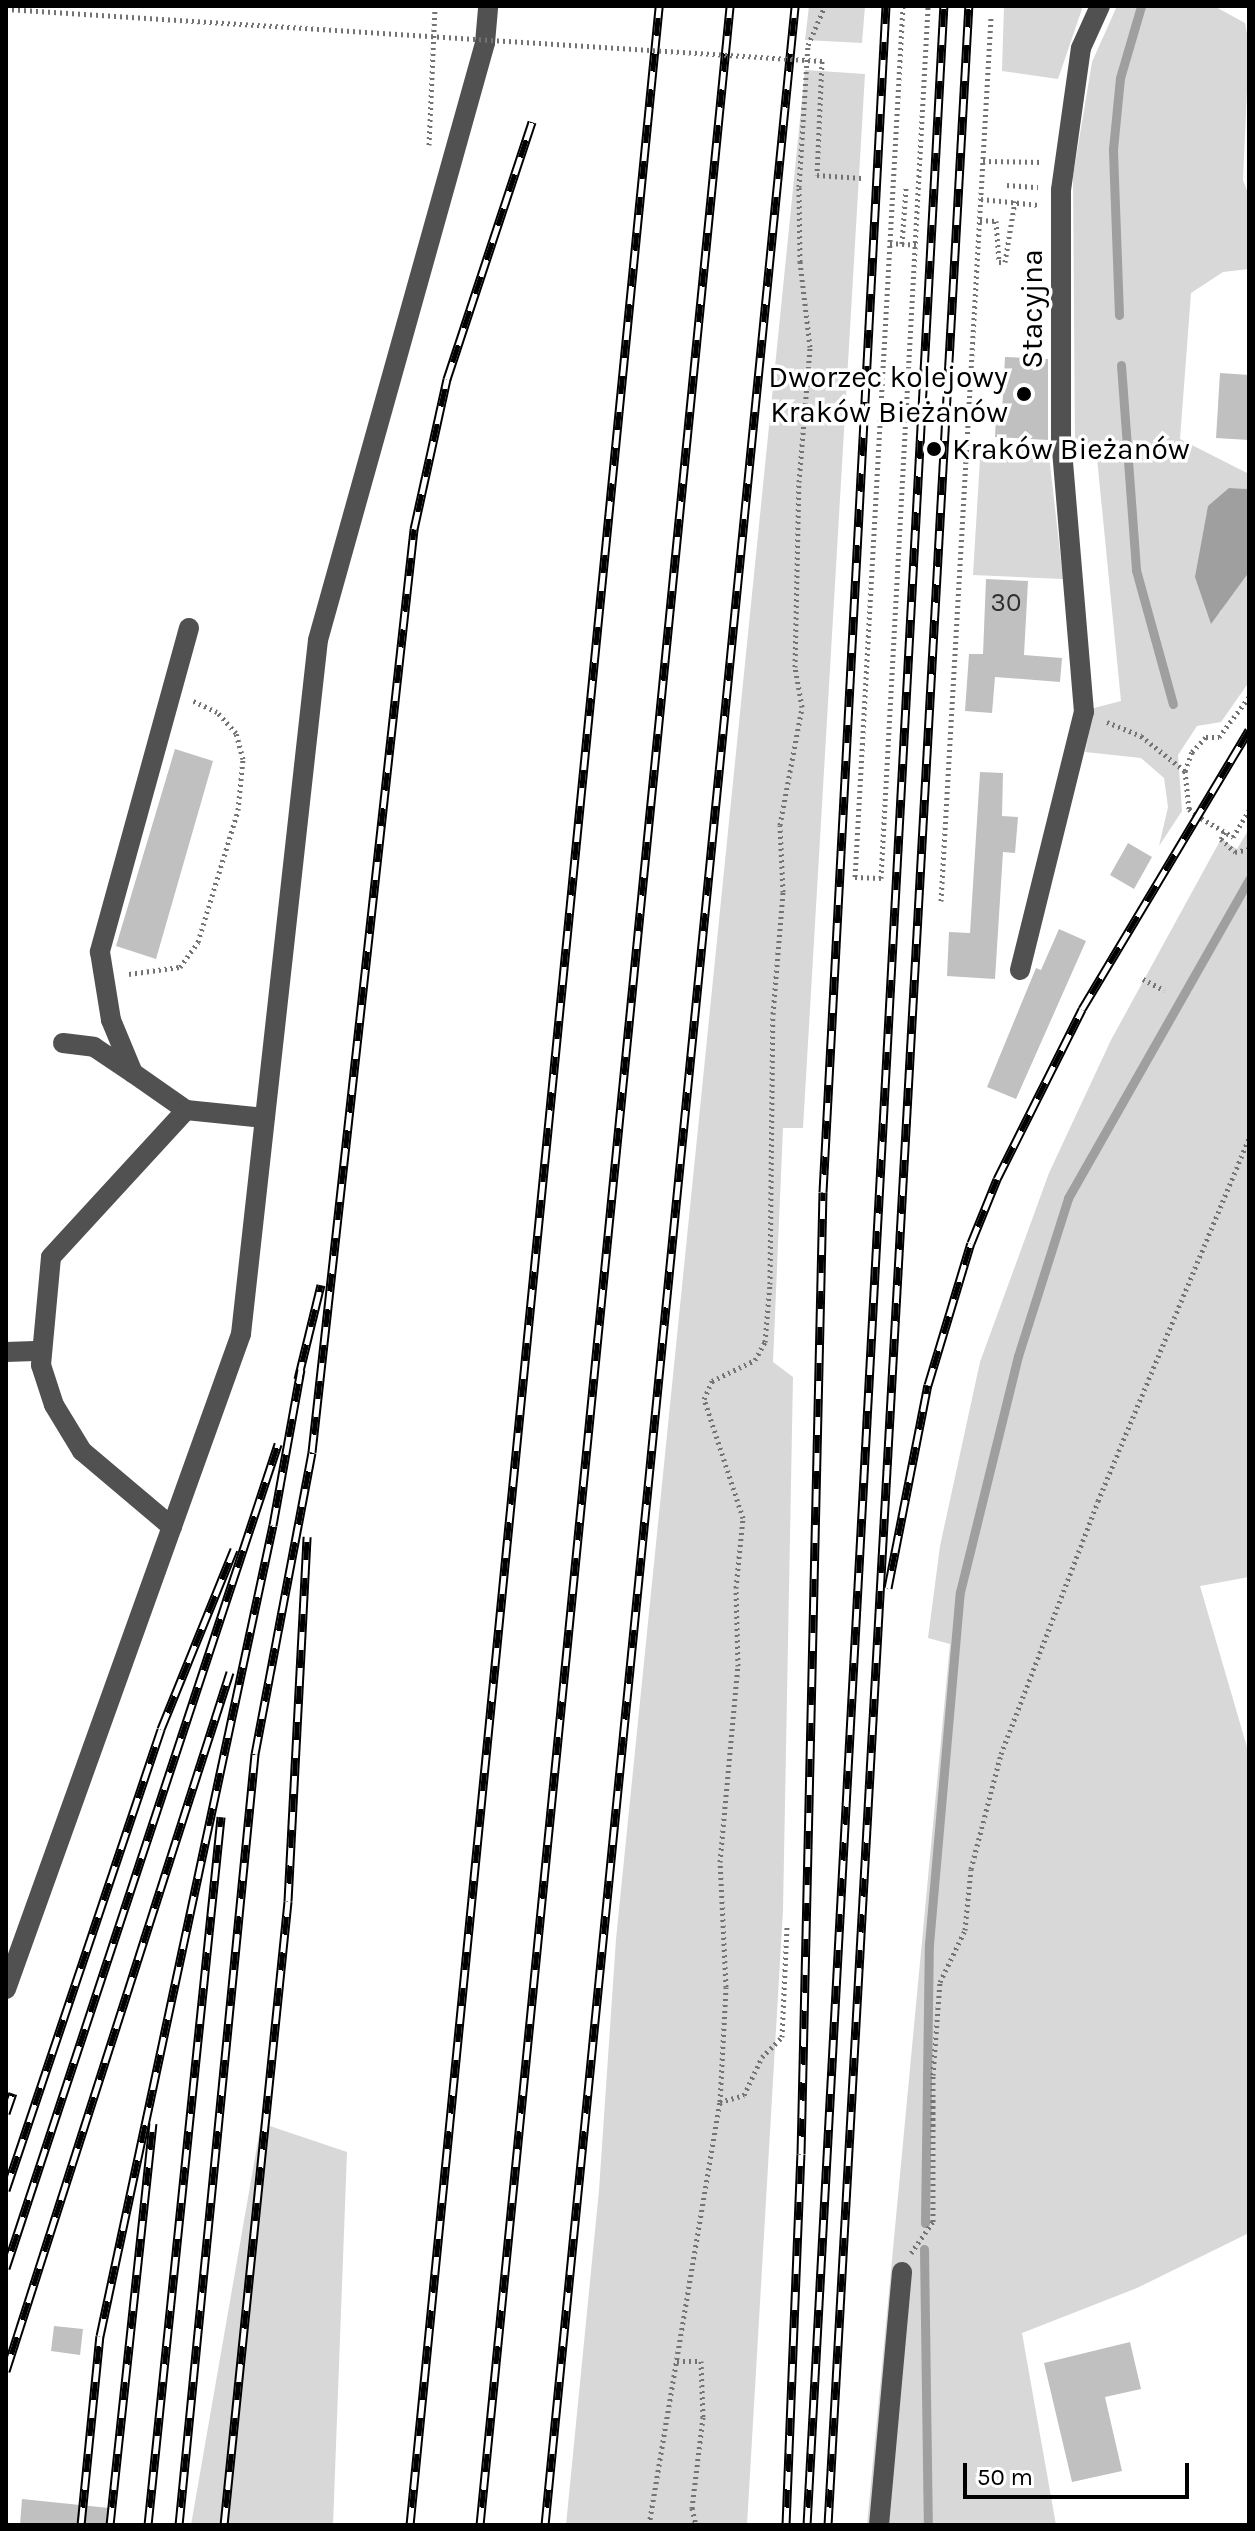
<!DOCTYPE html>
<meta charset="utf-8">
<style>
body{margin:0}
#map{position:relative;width:1255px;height:2531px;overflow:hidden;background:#fff;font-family:Karla,sans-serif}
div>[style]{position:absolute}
.green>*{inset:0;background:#d8d8d8}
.water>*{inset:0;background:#9f9f9f}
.stream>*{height:9px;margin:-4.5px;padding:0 4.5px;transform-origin:4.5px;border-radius:4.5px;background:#9f9f9f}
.building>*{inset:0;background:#c0c0c0}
.path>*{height:5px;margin-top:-2.5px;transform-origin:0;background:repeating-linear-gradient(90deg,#737373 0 2px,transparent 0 6px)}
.minor>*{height:20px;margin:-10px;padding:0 10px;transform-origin:10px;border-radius:10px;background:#515151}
.rail>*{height:9px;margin-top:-4.5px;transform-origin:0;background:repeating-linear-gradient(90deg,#fff 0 18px,#000 0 36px);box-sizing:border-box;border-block:2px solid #000}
.path-bridge>*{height:5px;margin-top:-2.5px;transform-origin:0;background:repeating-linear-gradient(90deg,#737373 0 2px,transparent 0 6px)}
.dots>*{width:22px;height:22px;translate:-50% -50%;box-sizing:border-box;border:4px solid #fff;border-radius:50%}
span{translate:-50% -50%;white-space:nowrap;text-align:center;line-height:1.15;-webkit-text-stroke:7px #fff;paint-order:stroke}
.number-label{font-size:26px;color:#303030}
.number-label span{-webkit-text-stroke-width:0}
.street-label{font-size:30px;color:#000}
.poi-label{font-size:30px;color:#000}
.right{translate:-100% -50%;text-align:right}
.left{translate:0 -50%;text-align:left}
.frame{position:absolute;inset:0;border:8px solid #000;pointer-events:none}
.scale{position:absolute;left:963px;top:2463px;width:226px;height:36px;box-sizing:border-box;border:4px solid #000;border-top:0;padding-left:10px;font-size:24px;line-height:28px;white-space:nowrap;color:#000;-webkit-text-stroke:6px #fff;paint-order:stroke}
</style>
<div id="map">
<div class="green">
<i style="clip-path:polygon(809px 6px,865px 6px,862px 43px,805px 40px)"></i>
<i style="clip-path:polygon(1004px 6px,1083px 6px,1058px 79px,1002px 71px)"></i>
<i style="clip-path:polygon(1117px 6px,1214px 6px,1245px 23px,1249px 44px,1243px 180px,1249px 196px,1249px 269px,1223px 272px,1191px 293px,1180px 439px,1249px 474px,1249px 489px,1229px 488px,1220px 613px,1229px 592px,1249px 572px,1249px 682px,1221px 722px,1197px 726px,1178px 755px,1182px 811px,1159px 846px,1168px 807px,1164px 778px,1141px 758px,1085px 752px,1094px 708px,1121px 701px,1096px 448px,1075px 447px,1073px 176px,1092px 62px)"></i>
<i style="clip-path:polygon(805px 70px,865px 74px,803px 1128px,783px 1128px,773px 1362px,793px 1377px,783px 1910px,747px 2525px,566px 2525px,599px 2190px,616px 1939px)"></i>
<i style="clip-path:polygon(981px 442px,1048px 446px,1063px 579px,973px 575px)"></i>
<i style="clip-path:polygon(1249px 829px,1249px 1577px,1200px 1586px,1249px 1754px,1249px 2233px,1137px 2288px,1022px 2333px,1056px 2525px,867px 2525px,950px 1644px,928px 1638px,940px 1546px,980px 1362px,1049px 1173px,1111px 1040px,1221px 839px,1237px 849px)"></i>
<i style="clip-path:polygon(261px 2123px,347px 2152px,333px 2525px,191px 2525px)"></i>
</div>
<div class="water">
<i style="clip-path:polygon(1229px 488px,1249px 489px,1249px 572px,1211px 624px,1195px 577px,1208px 506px)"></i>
</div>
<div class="stream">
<i style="left:1119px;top:315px;width:166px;rotate:-92.1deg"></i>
<i style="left:1113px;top:149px;width:71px;rotate:-84.4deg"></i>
<i style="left:1120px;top:78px;width:75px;rotate:-73.7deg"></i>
<i style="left:1121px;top:365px;width:206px;rotate:85.8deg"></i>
<i style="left:1136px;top:570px;width:139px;rotate:74.6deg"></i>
<i style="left:925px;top:2223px;width:279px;rotate:-89.2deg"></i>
<i style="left:929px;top:1944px;width:353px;rotate:-85deg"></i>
<i style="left:960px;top:1592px;width:243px;rotate:-76.2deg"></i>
<i style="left:1018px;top:1356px;width:166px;rotate:-72.4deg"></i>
<i style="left:1068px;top:1198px;width:367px;rotate:-60.4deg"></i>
<i style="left:924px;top:2249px;width:276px;rotate:89.2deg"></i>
</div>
<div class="building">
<i style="clip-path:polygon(1005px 357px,1048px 359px,1048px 440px,995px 437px,996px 412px,1002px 412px)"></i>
<i style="clip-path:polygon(1220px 373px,1249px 375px,1249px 440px,1216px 438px)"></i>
<i style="clip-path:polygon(986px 579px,1028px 581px,1024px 655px,1062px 658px,1060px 682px,995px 677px,992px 713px,965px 711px,969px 654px,983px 654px)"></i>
<i style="clip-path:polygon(175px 749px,213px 761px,156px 959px,116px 946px)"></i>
<i style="clip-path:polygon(980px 772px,1003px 773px,1002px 816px,1018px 817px,1015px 853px,1003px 852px,995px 979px,947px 976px,949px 932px,970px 933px)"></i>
<i style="clip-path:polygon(1128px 843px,1152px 857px,1134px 889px,1110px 875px)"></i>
<i style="clip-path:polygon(1059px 929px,1086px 941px,1016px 1099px,987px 1087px,1036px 968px,1041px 970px)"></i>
<i style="clip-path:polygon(54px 2326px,83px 2329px,80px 2355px,51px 2351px)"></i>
<i style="clip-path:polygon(1130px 2342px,1141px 2389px,1105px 2397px,1122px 2471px,1072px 2482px,1044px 2363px)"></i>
<i style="clip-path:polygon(22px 2499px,109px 2508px,108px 2525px,20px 2525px)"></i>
</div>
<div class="path">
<i style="left:903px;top:6px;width:872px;rotate:93.15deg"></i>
<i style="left:855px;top:877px;width:26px;rotate:2deg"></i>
<i style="left:881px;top:878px;width:873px;rotate:-86.91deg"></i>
<i style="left:822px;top:61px;width:114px;rotate:92.5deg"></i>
<i style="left:817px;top:175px;width:45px;rotate:3.8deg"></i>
<i style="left:429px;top:145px;width:139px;rotate:-87.5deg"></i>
<i style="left:983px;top:161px;width:59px;rotate:1deg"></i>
<i style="left:1007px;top:185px;width:31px;rotate:4deg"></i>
<i style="left:981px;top:199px;width:58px;rotate:5.9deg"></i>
<i style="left:980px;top:220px;width:16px;rotate:4deg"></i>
<i style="left:996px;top:221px;width:41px;rotate:85.8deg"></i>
<i style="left:999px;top:262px;width:6px"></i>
<i style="left:1005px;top:262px;width:62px;rotate:-80.7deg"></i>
<i style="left:890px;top:243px;width:26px;rotate:4deg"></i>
<i style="left:902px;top:244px;width:56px;rotate:-85.9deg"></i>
<i style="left:1107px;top:722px;width:37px;rotate:22deg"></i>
<i style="left:1141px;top:736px;width:56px;rotate:38.5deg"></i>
<i style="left:1185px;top:771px;width:38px;rotate:84deg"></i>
<i style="left:1189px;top:809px;width:9px;rotate:41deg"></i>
<i style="left:1196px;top:815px;width:43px;rotate:30.7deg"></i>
<i style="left:1233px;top:837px;width:31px;rotate:-59deg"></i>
<i style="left:1185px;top:771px;width:20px;rotate:-70deg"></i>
<i style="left:1192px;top:752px;width:21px;rotate:-47deg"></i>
<i style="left:1206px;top:737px;width:13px"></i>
<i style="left:1219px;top:737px;width:50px;rotate:-53.1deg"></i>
<i style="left:1225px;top:832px;width:8px;rotate:120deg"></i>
<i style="left:1221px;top:839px;width:19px;rotate:43deg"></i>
<i style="left:1235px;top:852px;width:14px;rotate:-12deg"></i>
<i style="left:941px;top:901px;width:884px;rotate:-86.76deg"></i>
<i style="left:129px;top:974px;width:51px;rotate:-7.8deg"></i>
<i style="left:180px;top:967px;width:31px;rotate:-54deg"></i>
<i style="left:198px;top:942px;width:138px;rotate:-73.1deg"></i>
<i style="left:238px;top:810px;width:51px;rotate:-84.4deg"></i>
<i style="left:243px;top:759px;width:27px;rotate:-105deg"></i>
<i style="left:236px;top:733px;width:28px;rotate:-132deg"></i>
<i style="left:217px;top:712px;width:26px;rotate:-155deg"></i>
<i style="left:1143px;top:979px;width:24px;rotate:28deg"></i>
<i style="left:720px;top:2102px;width:25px;rotate:-16deg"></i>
<i style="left:744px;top:2095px;width:42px;rotate:-64.7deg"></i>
<i style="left:762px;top:2057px;width:28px;rotate:-45deg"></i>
<i style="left:782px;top:2037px;width:110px;rotate:-87.4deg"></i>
<i style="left:911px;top:2253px;width:38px;rotate:-55deg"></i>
<i style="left:933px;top:2222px;width:147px;rotate:-90deg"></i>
<i style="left:933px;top:2075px;width:93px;rotate:-85.7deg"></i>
<i style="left:940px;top:1982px;width:58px;rotate:-64.3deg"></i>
<i style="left:965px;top:1930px;width:61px;rotate:-84.4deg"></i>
<i style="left:971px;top:1869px;width:119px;rotate:-75.4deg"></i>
<i style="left:1001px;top:1754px;width:271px;rotate:-69deg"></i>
<i style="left:1098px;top:1501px;width:393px;rotate:-67.4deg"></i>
<i style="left:677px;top:2361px;width:24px"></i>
<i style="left:701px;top:2361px;width:56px;rotate:88deg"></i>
<i style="left:703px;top:2417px;width:92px;rotate:96.9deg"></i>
<i style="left:692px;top:2508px;width:17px;rotate:77deg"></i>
<i style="left:649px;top:2525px;width:429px;rotate:-80.5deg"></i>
<i style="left:720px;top:2102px;width:115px;rotate:-87deg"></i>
<i style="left:726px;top:1987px;width:125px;rotate:-92.7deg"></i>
<i style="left:720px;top:1862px;width:197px;rotate:-84.8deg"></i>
<i style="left:738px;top:1666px;width:78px;rotate:-91.5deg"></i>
<i style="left:736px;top:1588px;width:70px;rotate:-84.3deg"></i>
<i style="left:743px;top:1518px;width:125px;rotate:-108.1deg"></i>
<i style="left:704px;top:1399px;width:20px;rotate:-66deg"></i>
<i style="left:712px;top:1381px;width:48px;rotate:-26deg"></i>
<i style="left:755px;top:1360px;width:21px;rotate:-61deg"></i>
<i style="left:765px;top:1342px;width:58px;rotate:-85.1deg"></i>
<i style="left:770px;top:1284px;width:270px;rotate:-89.4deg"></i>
<i style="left:773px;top:1014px;width:122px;rotate:-85.3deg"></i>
<i style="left:783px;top:892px;width:67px;rotate:-92.6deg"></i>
<i style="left:780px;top:825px;width:120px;rotate:-79.4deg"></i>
<i style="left:802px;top:707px;width:41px;rotate:-99.9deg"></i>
<i style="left:795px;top:667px;width:185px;rotate:-88.8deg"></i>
<i style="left:799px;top:482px;width:135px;rotate:-85.3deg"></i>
<i style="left:810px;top:347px;width:86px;rotate:-96.7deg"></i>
<i style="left:800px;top:262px;width:75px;rotate:-90.8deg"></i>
<i style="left:799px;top:187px;width:142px;rotate:-86.4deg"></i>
<i style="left:808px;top:45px;width:43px;rotate:-66.4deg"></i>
</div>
<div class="minor">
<i style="left:189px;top:628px;width:336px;rotate:105.4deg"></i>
<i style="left:100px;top:952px;width:69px;rotate:80.8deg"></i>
<i style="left:111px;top:1020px;width:57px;rotate:67.5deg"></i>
<i style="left:133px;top:1073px;width:65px;rotate:34.9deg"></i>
<i style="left:186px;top:1110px;width:79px;rotate:5.8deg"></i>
<i style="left:1020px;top:970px;width:266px;rotate:-76.1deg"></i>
<i style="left:1084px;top:712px;width:276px;rotate:-94.8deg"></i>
<i style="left:1061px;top:437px;width:247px;rotate:-90deg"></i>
<i style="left:1061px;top:190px;width:143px;rotate:-82deg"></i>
<i style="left:1081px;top:48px;width:46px;rotate:-65.7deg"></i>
<i style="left:63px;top:1043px;width:31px;rotate:7deg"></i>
<i style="left:94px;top:1047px;width:47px;rotate:33.7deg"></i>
<i style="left:6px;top:1352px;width:36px;rotate:-2deg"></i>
<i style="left:172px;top:1527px;width:118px;rotate:-139.8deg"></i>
<i style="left:82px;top:1451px;width:54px;rotate:-121.3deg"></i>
<i style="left:54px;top:1405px;width:42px;rotate:-108deg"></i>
<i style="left:41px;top:1365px;width:108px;rotate:-84.7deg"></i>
<i style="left:51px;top:1257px;width:200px;rotate:-47.4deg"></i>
<i style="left:6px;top:1989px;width:696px;rotate:-70.26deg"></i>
<i style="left:241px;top:1334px;width:698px;rotate:-83.67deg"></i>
<i style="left:318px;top:640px;width:620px;rotate:-74.37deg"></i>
<i style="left:485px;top:43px;width:37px;rotate:-85deg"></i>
<i style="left:879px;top:2525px;width:254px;rotate:-84.8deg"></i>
</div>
<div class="rail">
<i style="left:298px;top:1379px;width:97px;rotate:-76.3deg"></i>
<i style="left:888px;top:1588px;width:207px;rotate:-78.9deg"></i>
<i style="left:928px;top:1385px;width:148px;rotate:-73.2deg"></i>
<i style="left:971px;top:1243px;width:69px;rotate:-67.9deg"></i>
<i style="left:997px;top:1179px;width:190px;rotate:-63.4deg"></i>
<i style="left:1082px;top:1009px;width:325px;rotate:-59.1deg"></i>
<i style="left:6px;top:2113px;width:21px;rotate:-71deg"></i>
<i style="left:6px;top:2190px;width:486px;rotate:-71.4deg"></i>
<i style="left:161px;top:1729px;width:194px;rotate:-67.9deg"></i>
<i style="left:6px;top:2268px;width:868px;rotate:-71.73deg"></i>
<i style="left:6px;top:2371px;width:734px;rotate:-72.23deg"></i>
<i style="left:81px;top:2525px;width:190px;rotate:-84.3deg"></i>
<i style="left:100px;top:2336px;width:829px;rotate:-77.96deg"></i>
<i style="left:273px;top:1525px;width:158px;rotate:-79.8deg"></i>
<i style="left:110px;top:2525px;width:404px;rotate:-83.9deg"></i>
<i style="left:148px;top:2525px;width:712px;rotate:-84.11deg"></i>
<i style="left:179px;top:2525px;width:775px;rotate:-84.37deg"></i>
<i style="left:255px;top:1754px;width:307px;rotate:-79.3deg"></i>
<i style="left:312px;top:1452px;width:929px;rotate:-83.69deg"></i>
<i style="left:414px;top:529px;width:154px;rotate:-77.6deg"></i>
<i style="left:447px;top:379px;width:271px;rotate:-71.7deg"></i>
<i style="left:224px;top:2525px;width:627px;rotate:-84.14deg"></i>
<i style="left:288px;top:1901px;width:365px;rotate:-87deg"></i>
<i style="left:410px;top:2525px;width:2531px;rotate:-84.35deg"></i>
<i style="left:480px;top:2525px;width:2531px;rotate:-84.33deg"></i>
<i style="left:545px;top:2525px;width:2531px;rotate:-84.33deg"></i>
<i style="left:786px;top:2525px;width:371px;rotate:-87.7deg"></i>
<i style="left:801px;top:2154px;width:962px;rotate:-88.69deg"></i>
<i style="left:823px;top:1192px;width:1188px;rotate:-86.96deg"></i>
<i style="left:807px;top:2525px;width:2523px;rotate:-86.89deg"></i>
<i style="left:828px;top:2525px;width:2523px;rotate:-86.8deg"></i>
</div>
<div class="path-bridge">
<i style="left:6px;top:9px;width:818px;rotate:3.65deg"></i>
</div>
<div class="dots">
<i style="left:1024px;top:394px;background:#000"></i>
<i style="left:934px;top:449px;background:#000"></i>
</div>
<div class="number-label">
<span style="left:1006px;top:603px">30</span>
</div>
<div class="street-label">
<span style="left:1032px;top:309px;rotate:-90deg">Stacyjna</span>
</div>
<div class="poi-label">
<span class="right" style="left:1008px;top:394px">Dworzec kolejowy<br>Kraków Bieżanów</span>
<span class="left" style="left:952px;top:449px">Kraków Bieżanów</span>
</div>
<div class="frame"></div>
<div class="scale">50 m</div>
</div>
